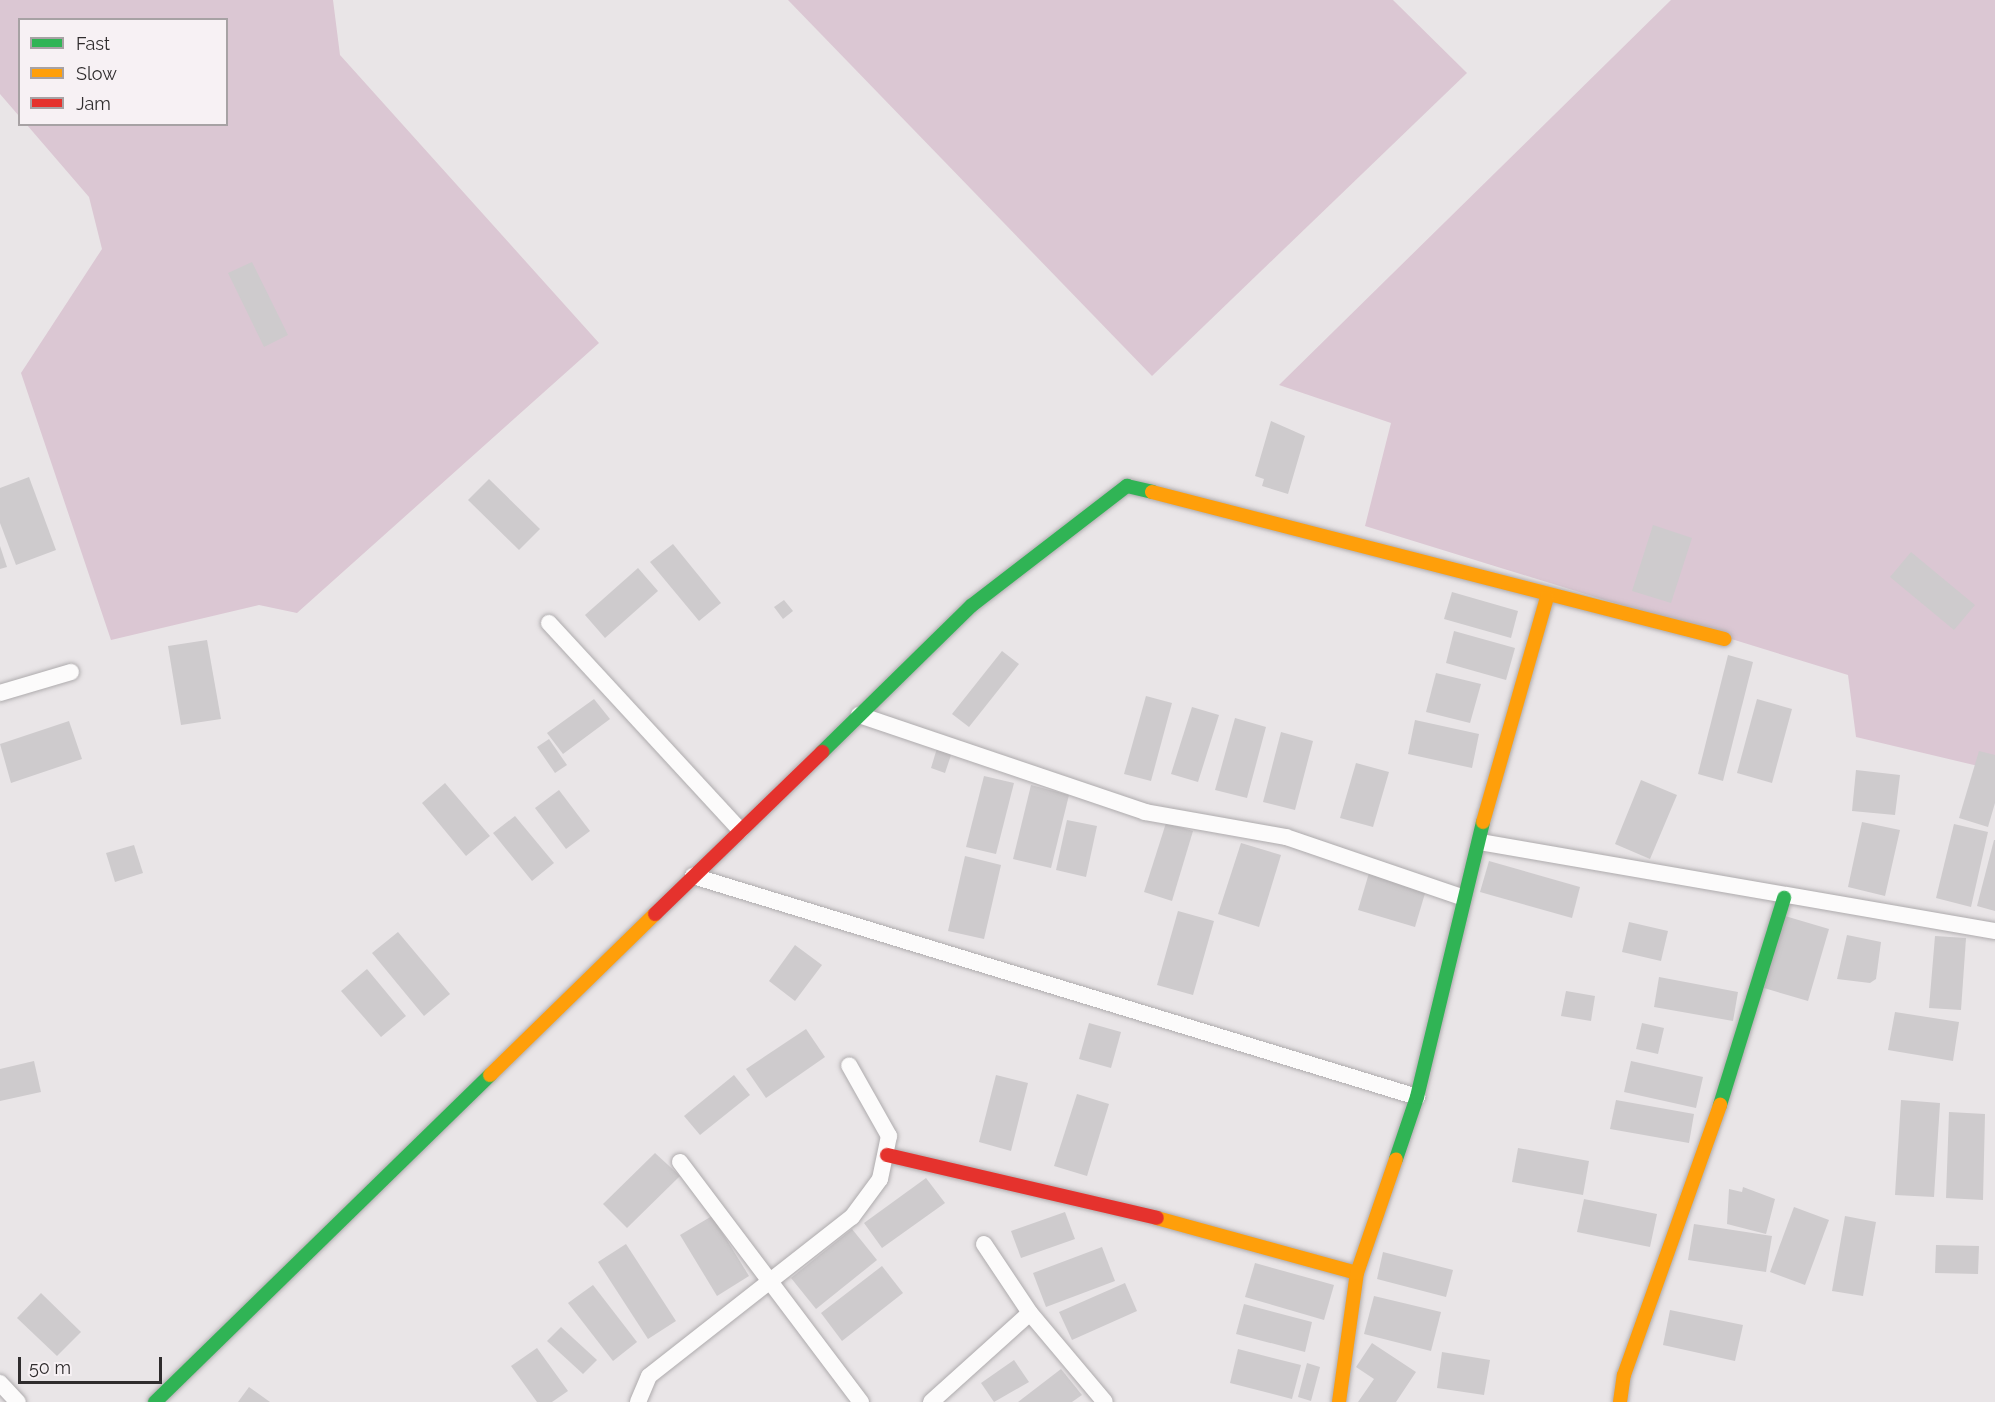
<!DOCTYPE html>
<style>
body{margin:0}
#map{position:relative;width:1995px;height:1402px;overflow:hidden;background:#e9e5e7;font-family:Raleway,sans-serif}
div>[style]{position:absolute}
.green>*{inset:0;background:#dbc7d3}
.building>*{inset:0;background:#cecbcd}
.roads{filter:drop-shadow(0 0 2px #aeabad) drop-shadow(0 0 2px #aeabad)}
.street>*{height:16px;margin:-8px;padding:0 8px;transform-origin:8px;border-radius:8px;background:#fcfbfb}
.fast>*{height:14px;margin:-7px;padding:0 7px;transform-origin:7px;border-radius:7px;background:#30b455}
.slow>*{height:14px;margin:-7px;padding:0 7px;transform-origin:7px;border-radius:7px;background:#ff9f0a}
.jam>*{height:14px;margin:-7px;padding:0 7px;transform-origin:7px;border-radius:7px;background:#e5322d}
span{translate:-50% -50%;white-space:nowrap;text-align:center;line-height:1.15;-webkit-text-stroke:4.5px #f7f1f4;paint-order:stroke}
.legend{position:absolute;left:18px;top:18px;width:210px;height:108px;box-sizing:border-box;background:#f7f1f4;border:2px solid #a7a2a4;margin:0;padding:8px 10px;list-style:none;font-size:18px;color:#2f2c2d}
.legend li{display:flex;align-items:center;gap:12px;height:30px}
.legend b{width:30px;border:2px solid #a7a2a4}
.scale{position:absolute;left:18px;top:1357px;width:144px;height:27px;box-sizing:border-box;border:3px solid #2f2c2d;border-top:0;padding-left:8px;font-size:18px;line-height:21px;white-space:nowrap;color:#2f2c2d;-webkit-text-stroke:4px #f7f1f4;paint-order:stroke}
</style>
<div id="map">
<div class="green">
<i style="clip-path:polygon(0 0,333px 0,340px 55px,599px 343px,297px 613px,259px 605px,111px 640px,21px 373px,102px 249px,89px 197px,27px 125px,226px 124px,226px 20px,20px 20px,19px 116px,0 94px)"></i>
<i style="clip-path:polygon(788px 0,1393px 0,1467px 73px,1152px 376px)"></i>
<i style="clip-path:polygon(1671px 0,1995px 0,1995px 770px,1856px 737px,1848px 675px,1365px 526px,1391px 423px,1279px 385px)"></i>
</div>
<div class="building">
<i style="clip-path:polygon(252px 262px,288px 335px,264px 347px,228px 273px)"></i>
<i style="clip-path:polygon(1271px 421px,1305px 436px,1288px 494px,1262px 486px,1264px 479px,1255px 476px)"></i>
<i style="clip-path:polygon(29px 477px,56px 550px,16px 565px,0 523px,0 488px)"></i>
<i style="clip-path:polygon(489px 479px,540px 529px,519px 550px,468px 500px)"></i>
<i style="clip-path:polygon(1653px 525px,1692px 538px,1671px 603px,1632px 591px)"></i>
<i style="clip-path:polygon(673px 544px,721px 603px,699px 621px,650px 562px)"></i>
<i style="clip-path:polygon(0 546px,7px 567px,0 569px)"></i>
<i style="clip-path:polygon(1911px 552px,1975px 605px,1954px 630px,1890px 577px)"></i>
<i style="clip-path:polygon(638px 568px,658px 591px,605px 638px,585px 615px)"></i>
<i style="clip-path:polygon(1452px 592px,1518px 611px,1511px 638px,1444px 619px)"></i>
<i style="clip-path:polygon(784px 600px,793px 611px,783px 619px,774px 607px)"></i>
<i style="clip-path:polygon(1454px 631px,1515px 648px,1506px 680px,1446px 663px)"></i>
<i style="clip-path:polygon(207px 640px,221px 719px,181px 725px,168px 646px)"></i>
<i style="clip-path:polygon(1002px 651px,1019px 664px,969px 727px,952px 714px)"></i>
<i style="clip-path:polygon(1728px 655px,1753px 662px,1723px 781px,1698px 774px)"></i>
<i style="clip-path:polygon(1436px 673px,1481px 684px,1470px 723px,1426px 712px)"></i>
<i style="clip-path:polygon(1146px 696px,1172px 703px,1151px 781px,1124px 774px)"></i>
<i style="clip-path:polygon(594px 699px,610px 719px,563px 754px,547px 733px)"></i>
<i style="clip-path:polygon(1757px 699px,1792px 709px,1772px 783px,1737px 773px)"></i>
<i style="clip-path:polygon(1192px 707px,1219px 715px,1198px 782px,1171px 774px)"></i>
<i style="clip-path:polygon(1235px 718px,1266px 727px,1247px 798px,1215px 790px)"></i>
<i style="clip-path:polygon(1415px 720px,1479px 734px,1472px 768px,1408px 754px)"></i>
<i style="clip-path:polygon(69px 721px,82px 759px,11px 783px,0 744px)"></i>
<i style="clip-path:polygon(1281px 732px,1313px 741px,1295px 810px,1263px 802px)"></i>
<i style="clip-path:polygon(549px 739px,567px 765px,555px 773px,537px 747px)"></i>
<i style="clip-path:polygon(938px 745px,953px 749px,945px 773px,931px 768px)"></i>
<i style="clip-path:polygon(1979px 751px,1995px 755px,1995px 803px,1988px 827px,1959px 818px)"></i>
<i style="clip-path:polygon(1356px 763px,1389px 772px,1373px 827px,1340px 818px)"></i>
<i style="clip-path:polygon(1856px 770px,1900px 775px,1895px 815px,1852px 811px)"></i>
<i style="clip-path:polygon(984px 776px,1014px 783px,996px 854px,966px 847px)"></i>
<i style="clip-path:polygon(1641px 780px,1677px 795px,1650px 859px,1615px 844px)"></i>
<i style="clip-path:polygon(445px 783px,490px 836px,466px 856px,422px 803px)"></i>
<i style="clip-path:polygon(1031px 785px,1069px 795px,1051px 868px,1013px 859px)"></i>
<i style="clip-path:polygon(559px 790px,590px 831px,566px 849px,535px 808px)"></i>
<i style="clip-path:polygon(515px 816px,554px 863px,532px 881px,493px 833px)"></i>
<i style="clip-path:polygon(1067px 820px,1097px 826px,1086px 877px,1056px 870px)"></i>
<i style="clip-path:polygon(1862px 822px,1900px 830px,1885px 896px,1848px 887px)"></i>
<i style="clip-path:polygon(1166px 823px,1193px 831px,1172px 901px,1144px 892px)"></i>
<i style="clip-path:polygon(1954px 824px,1988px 832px,1971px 907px,1936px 898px)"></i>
<i style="clip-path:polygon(1994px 840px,1995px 840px,1995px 911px,1977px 906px)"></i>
<i style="clip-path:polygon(1241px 843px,1281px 855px,1259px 927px,1218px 914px)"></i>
<i style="clip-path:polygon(134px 845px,143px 873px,115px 882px,106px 853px)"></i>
<i style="clip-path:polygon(965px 856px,1001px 865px,984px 939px,948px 931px)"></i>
<i style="clip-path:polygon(1489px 861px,1580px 887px,1572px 918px,1480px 892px)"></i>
<i style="clip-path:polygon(1369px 873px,1426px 890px,1415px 927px,1358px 910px)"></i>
<i style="clip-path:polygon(1178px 911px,1214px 921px,1193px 995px,1157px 985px)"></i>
<i style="clip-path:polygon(1785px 916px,1829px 929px,1808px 1001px,1764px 988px)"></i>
<i style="clip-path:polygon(1629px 922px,1668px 931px,1661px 961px,1622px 952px)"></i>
<i style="clip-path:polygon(398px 932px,450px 994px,424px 1016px,372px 953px)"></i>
<i style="clip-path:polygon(1847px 935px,1881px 942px,1876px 979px,1870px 983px,1837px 979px)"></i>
<i style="clip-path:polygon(1935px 936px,1966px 938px,1961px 1010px,1929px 1008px)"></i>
<i style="clip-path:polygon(795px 945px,822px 965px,795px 1001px,769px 981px)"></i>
<i style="clip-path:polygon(367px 969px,406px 1016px,381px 1037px,341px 991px)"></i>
<i style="clip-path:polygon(1659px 977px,1738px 992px,1733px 1021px,1654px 1007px)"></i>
<i style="clip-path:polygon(1566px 991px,1595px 996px,1591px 1021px,1561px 1016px)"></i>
<i style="clip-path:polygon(1895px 1012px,1959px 1022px,1953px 1061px,1888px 1050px)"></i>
<i style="clip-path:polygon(1089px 1023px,1121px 1032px,1111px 1068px,1079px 1059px)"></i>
<i style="clip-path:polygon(1642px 1023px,1664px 1028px,1658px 1054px,1636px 1049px)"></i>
<i style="clip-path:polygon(806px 1029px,825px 1057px,766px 1098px,746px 1069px)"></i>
<i style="clip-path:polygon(34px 1061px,41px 1092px,0 1101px,0 1069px)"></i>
<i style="clip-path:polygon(1631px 1061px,1703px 1077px,1696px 1108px,1624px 1092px)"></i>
<i style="clip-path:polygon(734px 1075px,750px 1095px,700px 1135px,684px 1116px)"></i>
<i style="clip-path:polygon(996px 1075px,1028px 1083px,1011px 1151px,979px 1142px)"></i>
<i style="clip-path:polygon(1077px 1094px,1109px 1104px,1087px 1176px,1054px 1166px)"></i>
<i style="clip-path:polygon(1616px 1100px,1694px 1114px,1689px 1143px,1610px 1129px)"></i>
<i style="clip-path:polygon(1901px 1100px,1940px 1103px,1934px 1197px,1895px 1195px)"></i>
<i style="clip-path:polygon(1949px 1112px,1985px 1114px,1983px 1200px,1946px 1198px)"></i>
<i style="clip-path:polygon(1518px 1148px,1589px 1161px,1583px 1195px,1512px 1182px)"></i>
<i style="clip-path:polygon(655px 1153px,680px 1176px,627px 1228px,603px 1204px)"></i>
<i style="clip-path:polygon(926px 1178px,945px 1203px,882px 1248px,864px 1223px)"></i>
<i style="clip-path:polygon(1743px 1187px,1775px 1199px,1766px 1234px,1727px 1224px,1729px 1189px,1742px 1192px)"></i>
<i style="clip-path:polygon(1584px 1199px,1657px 1214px,1650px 1247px,1577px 1232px)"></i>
<i style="clip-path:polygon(1794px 1207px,1829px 1220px,1805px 1285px,1770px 1272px)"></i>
<i style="clip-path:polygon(1065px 1212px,1075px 1239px,1021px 1258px,1011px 1231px)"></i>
<i style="clip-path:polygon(712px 1216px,749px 1276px,717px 1296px,680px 1235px)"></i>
<i style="clip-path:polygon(1845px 1216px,1876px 1222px,1863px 1296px,1832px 1291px)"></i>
<i style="clip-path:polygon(1694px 1224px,1772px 1236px,1766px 1272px,1688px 1260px)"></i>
<i style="clip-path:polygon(852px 1229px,877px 1260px,816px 1309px,791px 1278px)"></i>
<i style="clip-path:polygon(626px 1244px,676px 1321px,648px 1339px,598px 1262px)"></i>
<i style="clip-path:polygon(1936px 1245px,1979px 1246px,1978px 1274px,1935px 1273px)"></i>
<i style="clip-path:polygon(1102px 1247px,1115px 1281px,1046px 1307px,1033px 1273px)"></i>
<i style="clip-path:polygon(1383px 1252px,1453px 1270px,1446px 1297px,1377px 1279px)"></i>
<i style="clip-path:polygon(1255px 1263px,1334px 1285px,1324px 1320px,1245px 1297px)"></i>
<i style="clip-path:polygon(882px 1266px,903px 1293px,842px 1341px,821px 1313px)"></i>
<i style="clip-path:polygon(1125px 1283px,1137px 1311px,1072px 1340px,1059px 1312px)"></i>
<i style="clip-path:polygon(593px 1285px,637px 1342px,613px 1361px,568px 1303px)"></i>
<i style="clip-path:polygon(41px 1293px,81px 1332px,57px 1356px,17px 1318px)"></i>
<i style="clip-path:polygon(1374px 1296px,1441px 1312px,1431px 1351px,1364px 1334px)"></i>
<i style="clip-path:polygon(1244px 1304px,1312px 1322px,1305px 1352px,1236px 1334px)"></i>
<i style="clip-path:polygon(1670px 1310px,1743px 1325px,1735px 1361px,1663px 1345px)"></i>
<i style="clip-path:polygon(561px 1327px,597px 1360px,583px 1374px,547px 1341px)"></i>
<i style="clip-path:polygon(1372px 1343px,1416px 1372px,1396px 1402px,1358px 1402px,1374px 1379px,1356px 1367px)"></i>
<i style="clip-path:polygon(537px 1348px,568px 1391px,552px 1402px,537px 1402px,511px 1366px)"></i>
<i style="clip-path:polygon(1238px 1349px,1301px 1365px,1292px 1399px,1230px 1383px)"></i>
<i style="clip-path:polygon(1442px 1352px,1490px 1360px,1484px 1395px,1437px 1388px)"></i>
<i style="clip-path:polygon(1014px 1360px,1029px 1382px,994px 1402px,981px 1383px)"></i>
<i style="clip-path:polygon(1307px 1363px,1320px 1367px,1311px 1401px,1298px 1397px)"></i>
<i style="clip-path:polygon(1061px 1369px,1082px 1395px,1072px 1402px,1018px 1402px)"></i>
<i style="clip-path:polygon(249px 1387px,270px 1402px,238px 1402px)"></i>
</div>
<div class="roads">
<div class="street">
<i style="left:549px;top:623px;width:282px;rotate:47.3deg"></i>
<i style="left:0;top:693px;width:74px;rotate:-16.5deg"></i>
<i style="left:859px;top:715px;width:302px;rotate:18.7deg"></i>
<i style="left:1145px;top:812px;width:143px;rotate:10.1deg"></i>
<i style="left:1286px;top:837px;width:185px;rotate:18.9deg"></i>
<i style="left:1480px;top:842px;width:523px;rotate:9.8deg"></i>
<i style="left:693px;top:876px;width:757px;rotate:16.97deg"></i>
<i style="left:680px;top:1162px;width:301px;rotate:53deg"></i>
<i style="left:984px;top:1244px;width:83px;rotate:56.3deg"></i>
<i style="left:1030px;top:1313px;width:116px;rotate:49.9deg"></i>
<i style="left:0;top:1383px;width:26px;rotate:47deg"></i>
<i style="left:638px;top:1402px;width:28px;rotate:-67deg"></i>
<i style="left:649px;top:1376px;width:258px;rotate:-38.1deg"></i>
<i style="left:852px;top:1217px;width:47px;rotate:-53.6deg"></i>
<i style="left:880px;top:1179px;width:44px;rotate:-78.2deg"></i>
<i style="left:889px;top:1136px;width:81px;rotate:-119.4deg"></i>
<i style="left:931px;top:1402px;width:133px;rotate:-42deg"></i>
</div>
<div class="fast">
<i style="left:822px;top:752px;width:209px;rotate:-44.4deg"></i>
<i style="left:971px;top:606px;width:197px;rotate:-37.6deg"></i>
<i style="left:1127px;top:486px;width:26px;rotate:13deg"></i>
<i style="left:1720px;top:1105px;width:217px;rotate:-72.8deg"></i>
<i style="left:1396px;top:1159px;width:65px;rotate:-71.3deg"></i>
<i style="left:1417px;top:1097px;width:283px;rotate:-76.5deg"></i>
<i style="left:155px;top:1402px;width:468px;rotate:-44.3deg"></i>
</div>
<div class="slow">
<i style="left:1152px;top:492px;width:591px;rotate:14.41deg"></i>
<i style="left:1483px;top:822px;width:233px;rotate:-74.1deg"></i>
<i style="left:490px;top:1075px;width:231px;rotate:-44.3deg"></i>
<i style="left:1157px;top:1218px;width:207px;rotate:15.4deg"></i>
<i style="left:1339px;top:1402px;width:130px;rotate:-82.1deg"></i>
<i style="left:1357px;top:1273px;width:120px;rotate:-71.1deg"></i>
<i style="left:1620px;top:1402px;width:27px;rotate:-82deg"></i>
<i style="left:1624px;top:1375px;width:287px;rotate:-70.4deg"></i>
</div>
<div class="jam">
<i style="left:655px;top:914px;width:233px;rotate:-44.1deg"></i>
<i style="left:887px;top:1155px;width:277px;rotate:13.1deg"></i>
</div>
</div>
<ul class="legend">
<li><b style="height:8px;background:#30b455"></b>Fast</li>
<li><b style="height:8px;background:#ff9f0a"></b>Slow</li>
<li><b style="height:8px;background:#e5322d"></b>Jam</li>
</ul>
<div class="scale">50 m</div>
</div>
